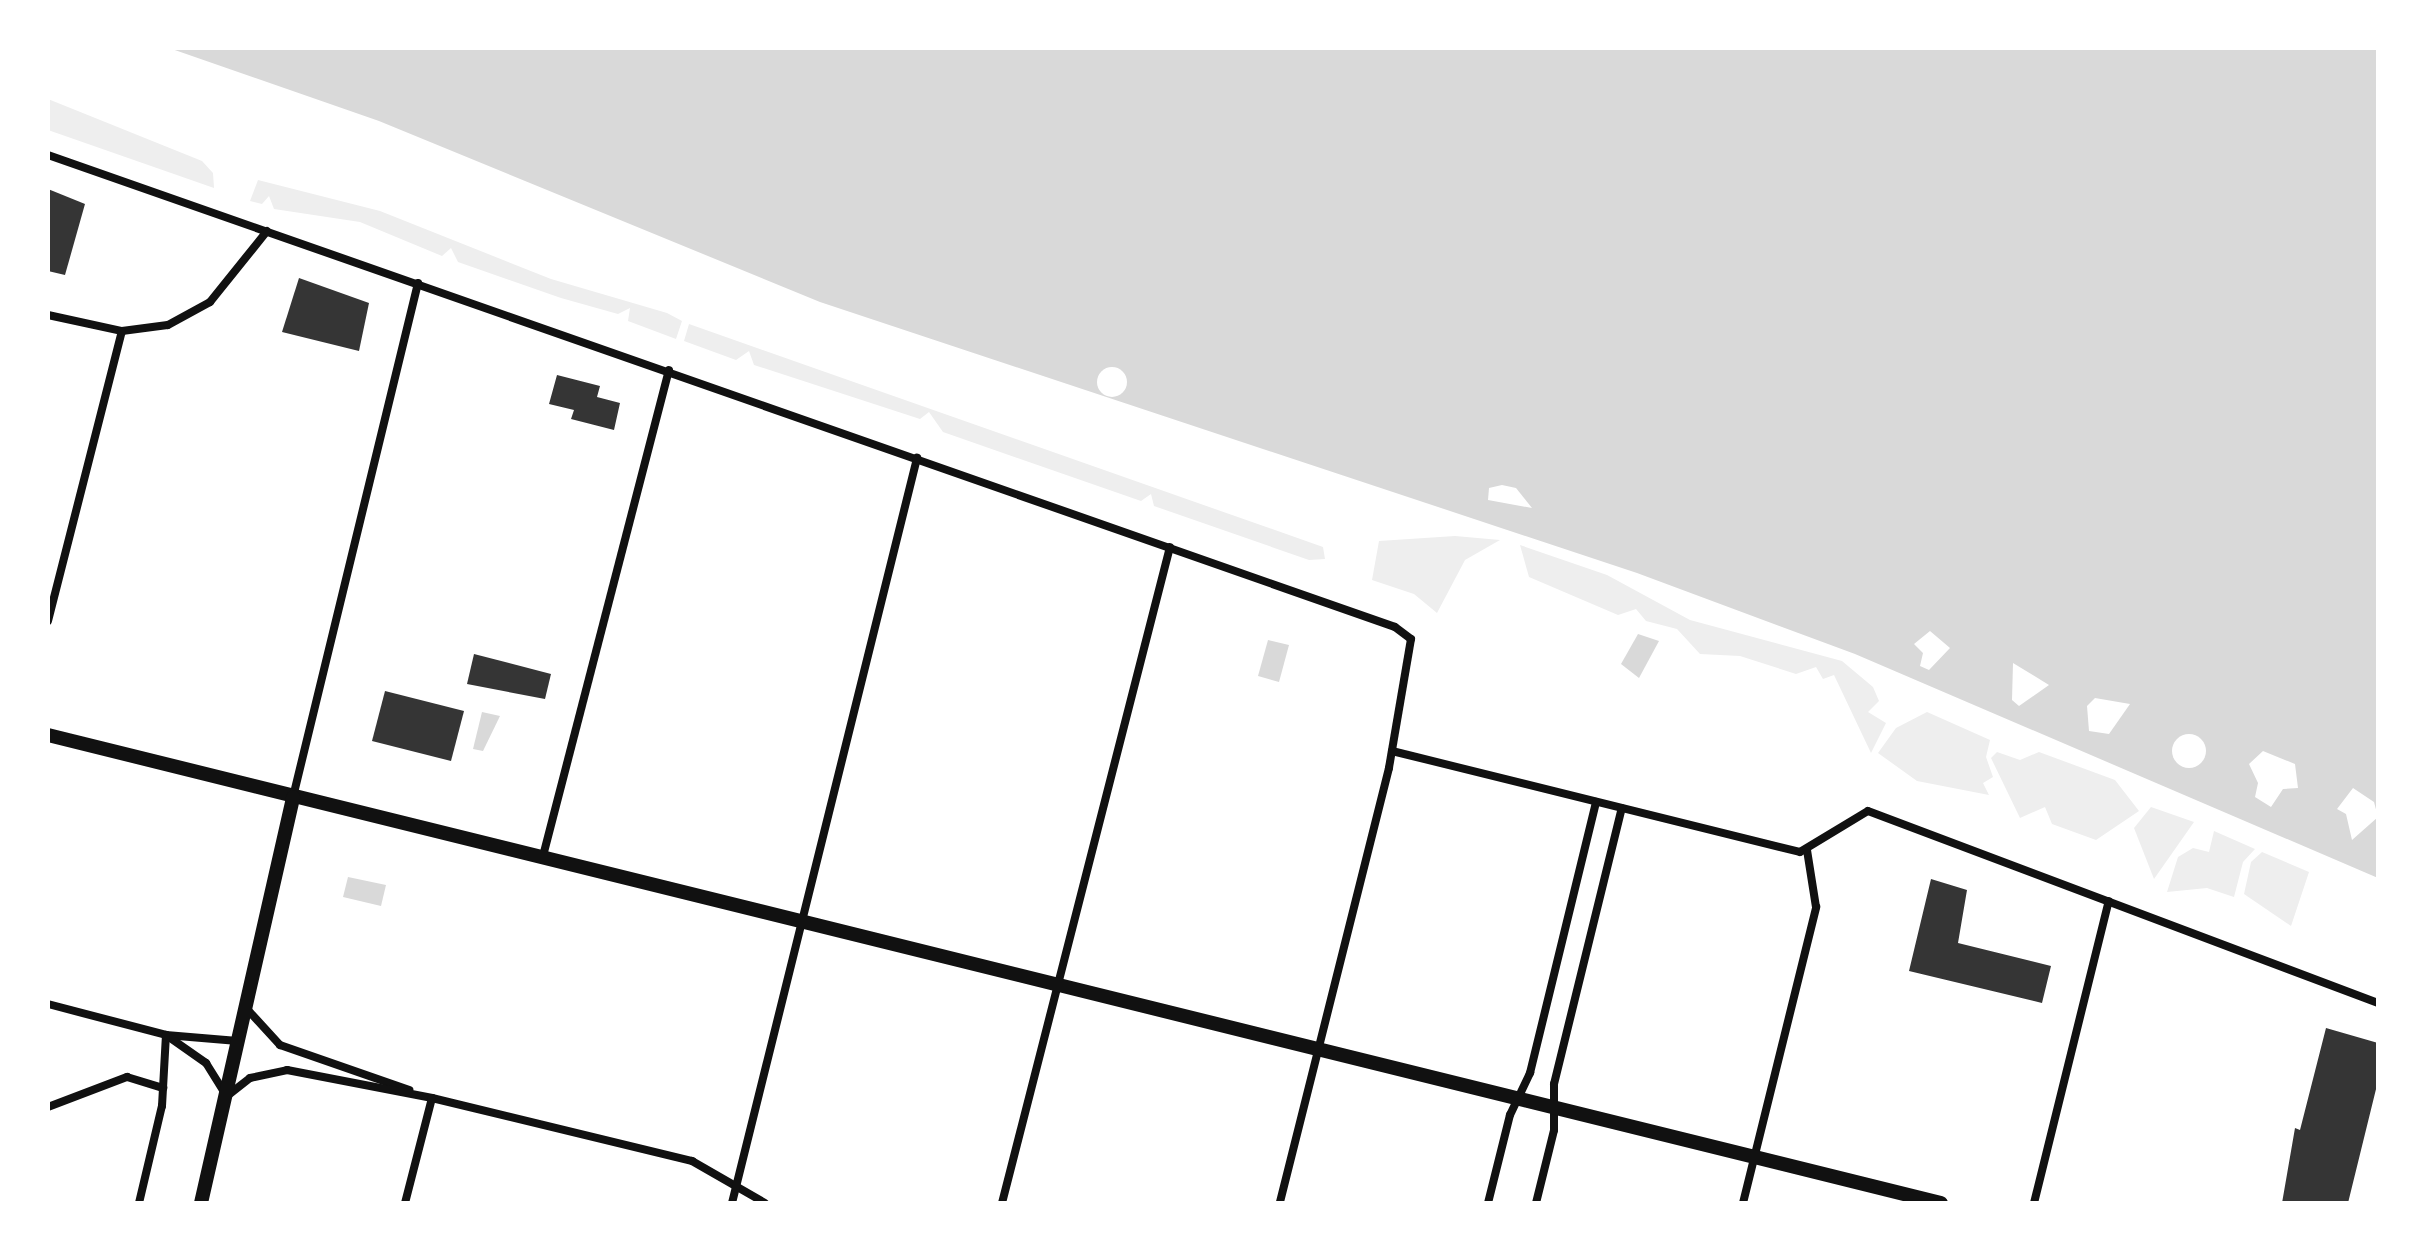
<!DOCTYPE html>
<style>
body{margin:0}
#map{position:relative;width:2426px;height:1251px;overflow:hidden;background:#fff;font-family:"Sofia Sans Condensed",sans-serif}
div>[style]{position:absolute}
.green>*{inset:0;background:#eee}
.water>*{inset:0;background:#d9d9d9}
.pier>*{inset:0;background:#fff}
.round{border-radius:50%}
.building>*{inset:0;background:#353535}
.minor>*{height:8px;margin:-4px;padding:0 4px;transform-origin:4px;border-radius:4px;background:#111}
.secondary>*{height:14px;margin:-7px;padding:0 7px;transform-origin:7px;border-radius:7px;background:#111}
span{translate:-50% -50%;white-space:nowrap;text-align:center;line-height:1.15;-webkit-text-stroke:8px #fff;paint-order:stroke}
.frame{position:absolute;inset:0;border:50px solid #fff;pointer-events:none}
</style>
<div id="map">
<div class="green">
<i style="clip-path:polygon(48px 99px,202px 161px,213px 173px,214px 188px,48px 130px)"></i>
<i style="clip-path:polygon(258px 180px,380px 211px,551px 279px,667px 313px,682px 321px,676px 339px,628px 321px,630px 308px,618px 314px,561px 298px,458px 262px,451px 248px,442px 256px,360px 222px,274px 209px,269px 196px,262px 204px,250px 201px)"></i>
<i style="clip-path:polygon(689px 324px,1323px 547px,1325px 559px,1309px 560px,1154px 506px,1151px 494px,1141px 501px,943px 432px,929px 412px,920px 419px,754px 365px,749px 351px,736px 360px,684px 341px)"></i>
<i style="clip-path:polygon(1455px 536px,1500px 540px,1465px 560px,1437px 613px,1414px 594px,1372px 580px,1379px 541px)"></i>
<i style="clip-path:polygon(1520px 545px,1607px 575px,1690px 620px,1842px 661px,1873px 687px,1879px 701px,1868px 712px,1886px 723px,1871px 753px,1834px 675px,1823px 679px,1816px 667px,1796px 674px,1740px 656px,1700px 654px,1677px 629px,1646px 621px,1636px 609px,1618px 615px,1529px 577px)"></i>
<i style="clip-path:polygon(1927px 712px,1990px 740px,1986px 757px,1993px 777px,1983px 783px,1989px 795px,1917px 781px,1878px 753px,1896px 728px)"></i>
<i style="clip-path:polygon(1997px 752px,2020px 760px,2039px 752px,2115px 780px,2139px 811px,2096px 840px,2052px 824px,2045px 807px,2020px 818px,1991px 758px)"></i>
<i style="clip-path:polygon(2151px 807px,2194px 822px,2154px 879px,2134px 828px)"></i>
<i style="clip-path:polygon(2214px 831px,2255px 849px,2243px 862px,2234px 897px,2207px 888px,2167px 892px,2178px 857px,2193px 848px,2209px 852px)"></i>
<i style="clip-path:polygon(2262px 852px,2309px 872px,2291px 926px,2244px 894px,2251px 862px)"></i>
</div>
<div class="water">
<i style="clip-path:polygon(169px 48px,2378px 48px,2378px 878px,1855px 654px,1637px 573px,820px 302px,379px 121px)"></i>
<i style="clip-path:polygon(1638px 634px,1659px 641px,1639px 678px,1621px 664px)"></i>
<i style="clip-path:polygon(1268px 640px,1289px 645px,1279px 682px,1258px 676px)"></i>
<i style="clip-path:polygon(482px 712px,500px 716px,483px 751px,473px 749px)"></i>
<i style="clip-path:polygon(348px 877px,386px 885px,381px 906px,343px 897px)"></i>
</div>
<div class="pier">
<i class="round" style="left:1097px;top:367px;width:30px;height:30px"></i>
<i style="clip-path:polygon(1502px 485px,1516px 488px,1532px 508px,1488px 500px,1489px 488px)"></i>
<i style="clip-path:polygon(1930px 631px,1950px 648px,1929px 670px,1920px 666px,1923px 653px,1914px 644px)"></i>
<i style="clip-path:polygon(2013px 663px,2049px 685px,2019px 706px,2012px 700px)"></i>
<i style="clip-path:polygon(2095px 698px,2130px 704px,2109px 734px,2089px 731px,2087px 706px)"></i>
<i class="round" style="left:2172px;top:734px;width:34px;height:34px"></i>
<i style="clip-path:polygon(2263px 751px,2295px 764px,2298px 788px,2283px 789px,2271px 807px,2255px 797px,2258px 783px,2249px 764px)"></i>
<i style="clip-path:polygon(2353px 788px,2374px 802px,2378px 817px,2352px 840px,2346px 814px,2337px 809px)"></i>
</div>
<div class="building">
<i style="clip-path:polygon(48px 189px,85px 204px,65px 275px,48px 271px)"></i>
<i style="clip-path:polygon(299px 278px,369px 303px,359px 351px,282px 332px)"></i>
<i style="clip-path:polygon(557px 375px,600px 386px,597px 397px,620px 403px,614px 430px,571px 419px,574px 410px,549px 404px)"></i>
<i style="clip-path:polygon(474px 654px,551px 674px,545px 699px,467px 684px)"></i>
<i style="clip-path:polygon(385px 691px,464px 711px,451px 761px,372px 741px)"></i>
<i style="clip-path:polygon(1931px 879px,1967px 890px,1958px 943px,2051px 966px,2042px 1003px,1909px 971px)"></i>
<i style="clip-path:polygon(2326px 1028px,2378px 1043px,2378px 1081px,2348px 1203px,2282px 1203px,2295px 1128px,2300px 1130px)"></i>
</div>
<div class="minor">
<i style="left:48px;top:155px;width:1427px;rotate:19.31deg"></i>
<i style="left:1395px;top:627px;width:20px;rotate:37deg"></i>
<i style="left:1411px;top:639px;width:131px;rotate:99.7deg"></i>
<i style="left:1389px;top:768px;width:448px;rotate:104.1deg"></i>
<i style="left:48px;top:315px;width:76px;rotate:12.2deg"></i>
<i style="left:122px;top:331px;width:46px;rotate:-7.4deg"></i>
<i style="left:168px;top:325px;width:48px;rotate:-28.7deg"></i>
<i style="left:210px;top:302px;width:91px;rotate:-51.2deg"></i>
<i style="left:48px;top:621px;width:299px;rotate:-75.7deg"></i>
<i style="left:1392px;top:751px;width:420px;rotate:13.9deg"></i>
<i style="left:1800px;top:852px;width:79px;rotate:-31.1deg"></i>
<i style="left:1868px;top:811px;width:545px;rotate:20.63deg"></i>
<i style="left:293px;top:797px;width:529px;rotate:-76.33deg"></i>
<i style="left:543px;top:856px;width:502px;rotate:-75.47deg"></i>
<i style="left:48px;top:1004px;width:122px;rotate:14.7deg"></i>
<i style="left:166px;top:1035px;width:72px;rotate:4.8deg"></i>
<i style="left:247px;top:1009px;width:49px;rotate:47.5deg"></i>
<i style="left:280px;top:1045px;width:137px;rotate:19.2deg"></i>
<i style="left:166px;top:1035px;width:49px;rotate:35deg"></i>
<i style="left:206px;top:1063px;width:39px;rotate:58deg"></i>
<i style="left:227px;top:1096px;width:29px;rotate:-38deg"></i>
<i style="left:250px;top:1078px;width:38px;rotate:-12deg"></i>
<i style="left:287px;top:1070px;width:148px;rotate:10.9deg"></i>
<i style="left:432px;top:1098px;width:268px;rotate:13.6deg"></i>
<i style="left:692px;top:1161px;width:84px;rotate:29.9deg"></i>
<i style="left:48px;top:1107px;width:85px;rotate:-20.8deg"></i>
<i style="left:127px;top:1077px;width:38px;rotate:17deg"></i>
<i style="left:139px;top:1203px;width:100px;rotate:-76.7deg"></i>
<i style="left:162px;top:1106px;width:71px;rotate:-86.8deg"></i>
<i style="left:405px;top:1203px;width:108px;rotate:-75.6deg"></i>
<i style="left:732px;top:1203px;width:768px;rotate:-76.05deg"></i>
<i style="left:1002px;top:1203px;width:677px;rotate:-75.64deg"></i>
<i style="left:1488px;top:1203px;width:91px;rotate:-76deg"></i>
<i style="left:1510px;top:1115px;width:47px;rotate:-64.5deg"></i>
<i style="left:1530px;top:1073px;width:279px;rotate:-76.3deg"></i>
<i style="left:1536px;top:1203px;width:75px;rotate:-76.1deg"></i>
<i style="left:1554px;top:1130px;width:46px;rotate:-90deg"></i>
<i style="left:1554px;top:1084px;width:284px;rotate:-76.2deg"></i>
<i style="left:1743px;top:1203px;width:305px;rotate:-76.1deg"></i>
<i style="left:1816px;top:907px;width:58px;rotate:-99deg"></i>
<i style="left:2034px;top:1203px;width:311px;rotate:-76.1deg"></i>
</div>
<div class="secondary">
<i style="left:48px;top:735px;width:1950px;rotate:13.89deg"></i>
<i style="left:201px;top:1203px;width:416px;rotate:-77.2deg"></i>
</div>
<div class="frame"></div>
</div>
